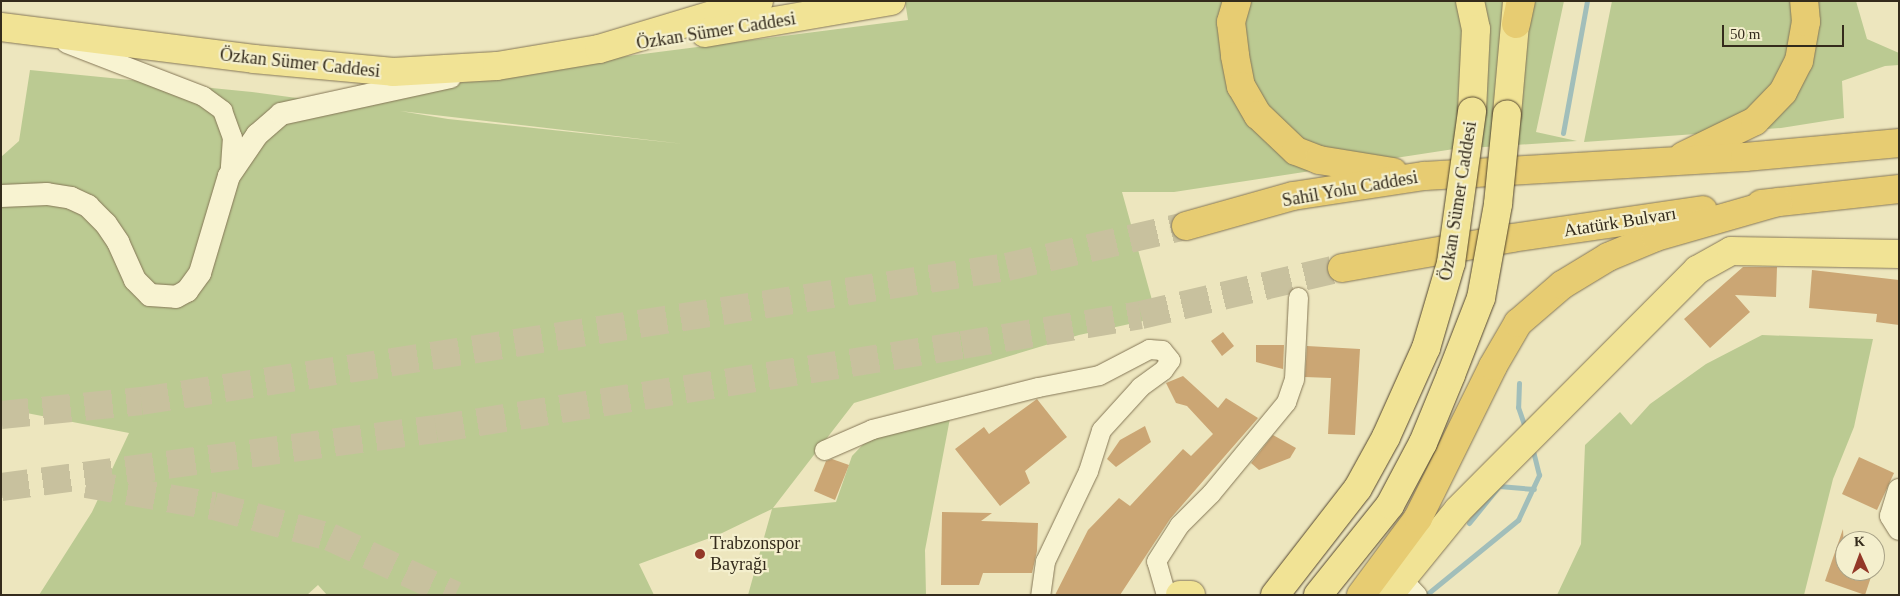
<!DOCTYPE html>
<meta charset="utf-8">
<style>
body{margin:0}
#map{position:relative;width:1900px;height:596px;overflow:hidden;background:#ede6be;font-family:"Times New Roman",serif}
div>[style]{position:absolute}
.green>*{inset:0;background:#bbca92}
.stream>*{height:5px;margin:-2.5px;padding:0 2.5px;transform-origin:2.5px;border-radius:2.5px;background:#a1beba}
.building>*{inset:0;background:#cba674}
.trunk-tunnel>*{height:28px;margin-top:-14px;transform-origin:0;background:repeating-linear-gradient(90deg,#c8c19e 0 28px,transparent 0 42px)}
.roads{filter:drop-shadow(0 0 1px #857757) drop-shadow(0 0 1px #857757)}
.minor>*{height:19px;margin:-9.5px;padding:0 9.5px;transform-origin:9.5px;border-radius:9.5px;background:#f8f3d1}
.tertiary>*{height:22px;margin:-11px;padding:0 11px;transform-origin:11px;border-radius:11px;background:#f8f3d1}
.primary>*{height:28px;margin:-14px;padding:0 14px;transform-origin:14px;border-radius:14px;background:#f1e395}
.trunk>*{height:28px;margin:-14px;padding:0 14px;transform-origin:14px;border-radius:14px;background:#e7cc72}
.bridges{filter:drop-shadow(0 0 1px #52442c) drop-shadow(0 0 1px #52442c)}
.primary-bridge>*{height:28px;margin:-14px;padding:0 14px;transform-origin:14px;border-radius:14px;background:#f1e395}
.dots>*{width:14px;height:14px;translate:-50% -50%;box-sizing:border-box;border:2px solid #f4efcd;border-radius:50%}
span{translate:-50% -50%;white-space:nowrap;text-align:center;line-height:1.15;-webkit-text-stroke:4.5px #f4efcd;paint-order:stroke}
.street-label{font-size:18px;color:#342b1c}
.poi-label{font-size:18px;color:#342b1c}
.left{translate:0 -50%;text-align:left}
.frame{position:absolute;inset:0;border:2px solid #342b1c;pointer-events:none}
.north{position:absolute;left:1835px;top:531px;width:50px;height:50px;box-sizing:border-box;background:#f4efcd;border:1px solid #a7a186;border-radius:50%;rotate:358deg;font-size:14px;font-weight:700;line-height:20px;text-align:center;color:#342b1c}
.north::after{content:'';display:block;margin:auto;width:18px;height:22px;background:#933828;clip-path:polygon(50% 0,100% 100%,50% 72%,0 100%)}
.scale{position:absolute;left:1722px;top:25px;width:122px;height:22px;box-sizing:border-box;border:2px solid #342b1c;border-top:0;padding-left:6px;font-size:15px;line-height:18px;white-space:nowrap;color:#342b1c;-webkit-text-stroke:4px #f4efcd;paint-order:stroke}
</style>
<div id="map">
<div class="green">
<i style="clip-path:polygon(evenodd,905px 1px,1564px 1px,1536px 132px,1577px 141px,1454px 149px,1174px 192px,1122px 192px,1157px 318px,1079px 335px,854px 403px,773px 508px,836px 502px,852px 456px,873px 434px,951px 413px,925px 550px,926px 595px,748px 595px,772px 509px,718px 535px,639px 564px,654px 595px,327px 595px,318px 585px,307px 595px,39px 595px,92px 512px,129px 433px,1px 408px,1px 157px,19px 141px,30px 70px,252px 92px,364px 107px,494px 73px,908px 20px,905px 1px,400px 111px,684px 144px,448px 119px,400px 111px)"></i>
<i style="clip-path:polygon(1612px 1px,1856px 1px,1867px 39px,1899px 53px,1899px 65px,1885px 66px,1842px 81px,1844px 118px,1781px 128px,1584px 142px)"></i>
<i style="clip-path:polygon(1762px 335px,1873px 339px,1854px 427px,1833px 479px,1804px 595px,1557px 595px,1581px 544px,1585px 445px,1620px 412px,1631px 425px,1650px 404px,1706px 364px)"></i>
</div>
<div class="stream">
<i style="left:1563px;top:133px;width:134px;rotate:-79.7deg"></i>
<i style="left:1519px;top:383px;width:24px;rotate:92deg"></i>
<i style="left:1518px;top:407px;width:24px;rotate:71deg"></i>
<i style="left:1469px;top:523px;width:48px;rotate:-51deg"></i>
<i style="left:1499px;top:486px;width:35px;rotate:5deg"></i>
<i style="left:1426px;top:595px;width:119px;rotate:-39.2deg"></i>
<i style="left:1518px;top:520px;width:50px;rotate:-65deg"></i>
<i style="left:1539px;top:475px;width:29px;rotate:-104deg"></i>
</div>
<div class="building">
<i style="clip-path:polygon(1743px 267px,1777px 267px,1776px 297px,1735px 295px,1750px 312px,1710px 348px,1684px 319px)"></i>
<i style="clip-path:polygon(1812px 270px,1899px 280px,1899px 325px,1876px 322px,1877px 314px,1809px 308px)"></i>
<i style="clip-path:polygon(1223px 332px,1234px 346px,1222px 356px,1211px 341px)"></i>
<i style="clip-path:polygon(1256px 345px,1284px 345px,1283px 369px,1256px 362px)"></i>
<i style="clip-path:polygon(1307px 346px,1360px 349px,1355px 435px,1328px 434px,1331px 378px,1305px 377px)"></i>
<i style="clip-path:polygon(1183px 376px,1218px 408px,1226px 398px,1258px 418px,1170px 519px,1120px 595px,1055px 595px,1088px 530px,1119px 498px,1130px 506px,1183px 449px,1191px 456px,1213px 434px,1187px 406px,1176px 403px,1166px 383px)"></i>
<i style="clip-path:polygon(1037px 399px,1067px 437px,1025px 471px,1030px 483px,1000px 506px,955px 449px,984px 427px,989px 434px)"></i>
<i style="clip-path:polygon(1145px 426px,1151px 442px,1116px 467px,1107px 459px,1120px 440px)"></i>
<i style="clip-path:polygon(1273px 435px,1296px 448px,1290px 458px,1259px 470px,1251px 463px)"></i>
<i style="clip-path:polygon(1859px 457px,1894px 473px,1877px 510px,1842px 494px)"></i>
<i style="clip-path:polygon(832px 459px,849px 465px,835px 500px,814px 491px,826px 461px)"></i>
<i style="clip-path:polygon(942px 512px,992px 513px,981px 521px,1038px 523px,1037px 551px,1032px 573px,983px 573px,979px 585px,941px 585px)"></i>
<i style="clip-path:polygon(1843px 529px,1845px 571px,1873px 571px,1865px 595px,1825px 581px)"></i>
</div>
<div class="trunk-tunnel">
<i style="left:1px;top:415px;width:141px;rotate:-5.7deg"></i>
<i style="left:141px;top:401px;width:876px;rotate:-8.8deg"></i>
<i style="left:1007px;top:267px;width:184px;rotate:-12.9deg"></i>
<i style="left:86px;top:484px;width:130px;rotate:9.8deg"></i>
<i style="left:214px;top:506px;width:120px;rotate:15deg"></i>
<i style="left:330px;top:537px;width:138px;rotate:24.9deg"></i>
<i style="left:1px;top:487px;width:439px;rotate:-7.6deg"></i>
<i style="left:436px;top:429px;width:533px;rotate:-9.07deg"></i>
<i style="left:962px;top:345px;width:181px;rotate:-9.5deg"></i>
<i style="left:1141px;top:315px;width:206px;rotate:-13.2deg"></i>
</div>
<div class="roads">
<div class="minor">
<i style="left:66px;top:43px;width:147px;rotate:21.1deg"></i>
<i style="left:203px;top:96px;width:24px;rotate:36deg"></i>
<i style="left:222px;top:110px;width:29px;rotate:70deg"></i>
<i style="left:232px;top:137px;width:39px;rotate:94deg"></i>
<i style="left:824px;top:450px;width:52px;rotate:-23.6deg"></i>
<i style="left:872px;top:429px;width:171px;rotate:-14.2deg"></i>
<i style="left:1038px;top:387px;width:62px;rotate:-11.1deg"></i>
<i style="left:1099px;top:375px;width:56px;rotate:-27.5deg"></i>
<i style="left:1149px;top:349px;width:13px;rotate:4deg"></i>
<i style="left:1162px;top:350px;width:13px;rotate:51deg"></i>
<i style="left:1170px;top:360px;width:12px;rotate:125deg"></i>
<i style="left:1163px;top:370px;width:29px;rotate:144deg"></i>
<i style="left:1140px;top:387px;width:58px;rotate:132.2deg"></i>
<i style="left:1101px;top:430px;width:43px;rotate:107.6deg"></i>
<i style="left:1088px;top:471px;width:100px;rotate:115.5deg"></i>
<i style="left:1045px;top:561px;width:34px;rotate:98deg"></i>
<i style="left:1402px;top:579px;width:22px;rotate:47deg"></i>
<i style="left:1166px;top:595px;width:35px;rotate:-106deg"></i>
<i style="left:1156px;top:561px;width:43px;rotate:-57.4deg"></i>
<i style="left:1179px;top:525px;width:45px;rotate:-45deg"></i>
<i style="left:1211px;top:493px;width:118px;rotate:-50.5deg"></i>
<i style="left:1286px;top:402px;width:24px;rotate:-71deg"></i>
<i style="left:1294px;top:379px;width:82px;rotate:-87.2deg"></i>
</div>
<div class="tertiary">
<i style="left:1px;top:196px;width:46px;rotate:-2.5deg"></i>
<i style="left:47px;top:194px;width:24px;rotate:9deg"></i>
<i style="left:71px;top:198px;width:19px;rotate:25deg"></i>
<i style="left:88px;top:206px;width:25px;rotate:45deg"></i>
<i style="left:106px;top:224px;width:22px;rotate:56deg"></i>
<i style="left:118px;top:242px;width:42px;rotate:65.9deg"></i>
<i style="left:135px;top:280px;width:21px;rotate:45deg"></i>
<i style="left:150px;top:295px;width:26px;rotate:4deg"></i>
<i style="left:176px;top:297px;width:13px;rotate:-29deg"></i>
<i style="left:187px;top:291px;width:22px;rotate:-54deg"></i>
<i style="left:200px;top:273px;width:101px;rotate:-73.4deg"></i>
<i style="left:229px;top:176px;width:50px;rotate:-55.7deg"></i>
<i style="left:257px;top:135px;width:32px;rotate:-41deg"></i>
<i style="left:281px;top:114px;width:173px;rotate:-12.3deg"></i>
<i style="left:1899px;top:490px;width:27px;rotate:107deg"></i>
<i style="left:1891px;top:516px;width:15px;rotate:58deg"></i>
</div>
<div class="primary">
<i style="left:1470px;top:1px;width:29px;rotate:78deg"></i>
<i style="left:1476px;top:29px;width:82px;rotate:92.8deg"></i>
<i style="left:1px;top:27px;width:255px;rotate:7.2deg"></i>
<i style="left:254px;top:59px;width:140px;rotate:5.3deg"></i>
<i style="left:393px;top:72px;width:104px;rotate:-3.3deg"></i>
<i style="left:497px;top:66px;width:103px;rotate:-9.5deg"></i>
<i style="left:599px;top:49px;width:167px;rotate:-16.7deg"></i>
<i style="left:705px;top:33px;width:189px;rotate:-9.8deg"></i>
<i style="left:1507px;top:114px;width:113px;rotate:-84.9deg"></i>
<i style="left:1180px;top:595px;width:11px"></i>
<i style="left:1389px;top:595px;width:109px;rotate:-50.9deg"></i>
<i style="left:1458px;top:510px;width:339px;rotate:-45.1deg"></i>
<i style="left:1697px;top:270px;width:39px;rotate:-29deg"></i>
<i style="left:1731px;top:251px;width:168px;rotate:1deg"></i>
</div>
<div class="trunk">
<i style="left:1237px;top:1px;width:22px;rotate:106deg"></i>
<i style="left:1231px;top:22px;width:34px;rotate:83deg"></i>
<i style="left:1235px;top:56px;width:31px;rotate:79deg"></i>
<i style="left:1241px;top:86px;width:34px;rotate:60deg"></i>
<i style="left:1258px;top:115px;width:52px;rotate:43.5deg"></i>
<i style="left:1296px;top:151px;width:25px;rotate:21deg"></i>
<i style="left:1319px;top:160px;width:75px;rotate:9.2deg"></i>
<i style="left:1516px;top:24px;width:24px;rotate:-78deg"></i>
<i style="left:1683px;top:156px;width:80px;rotate:-25.9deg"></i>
<i style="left:1755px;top:121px;width:40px;rotate:-46deg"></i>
<i style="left:1783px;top:92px;width:35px;rotate:-63deg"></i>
<i style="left:1799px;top:61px;width:40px;rotate:-80deg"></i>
<i style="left:1806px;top:22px;width:21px;rotate:-95deg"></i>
<i style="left:1761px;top:204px;width:139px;rotate:-6.2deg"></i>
<i style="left:1186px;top:226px;width:111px;rotate:-15.7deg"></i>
<i style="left:1293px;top:196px;width:133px;rotate:-8.7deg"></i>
<i style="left:1424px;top:176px;width:322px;rotate:-3.4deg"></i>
<i style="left:1745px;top:157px;width:155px;rotate:-5.2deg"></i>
<i style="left:1342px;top:268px;width:173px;rotate:-10deg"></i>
<i style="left:1512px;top:238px;width:193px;rotate:-8.3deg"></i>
<i style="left:1361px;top:595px;width:96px;rotate:-53.5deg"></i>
<i style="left:1418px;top:518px;width:169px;rotate:-63.7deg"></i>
<i style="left:1493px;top:366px;width:50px;rotate:-59.8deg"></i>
<i style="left:1518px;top:323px;width:58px;rotate:-40.8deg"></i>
<i style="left:1562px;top:285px;width:54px;rotate:-31.3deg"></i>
<i style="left:1608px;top:257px;width:52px;rotate:-22.6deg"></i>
<i style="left:1656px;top:237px;width:127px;rotate:-16deg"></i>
</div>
</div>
<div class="bridges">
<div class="primary-bridge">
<i style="left:1275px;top:595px;width:135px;rotate:-52.2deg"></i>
<i style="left:1358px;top:488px;width:58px;rotate:-61.2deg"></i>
<i style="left:1386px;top:437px;width:98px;rotate:-65.8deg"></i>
<i style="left:1426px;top:348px;width:89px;rotate:-73.6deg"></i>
<i style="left:1451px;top:263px;width:153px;rotate:-82.1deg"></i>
<i style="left:1318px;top:595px;width:115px;rotate:-51.3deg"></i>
<i style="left:1390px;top:505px;width:70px;rotate:-62deg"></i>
<i style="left:1423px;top:443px;width:74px;rotate:-67.6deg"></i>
<i style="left:1451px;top:375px;width:83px;rotate:-68.7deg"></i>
<i style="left:1481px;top:298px;width:96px;rotate:-79.7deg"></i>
<i style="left:1498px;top:204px;width:90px;rotate:-84.3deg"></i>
</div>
</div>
<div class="dots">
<i style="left:700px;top:554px;background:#933828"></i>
</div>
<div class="street-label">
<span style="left:716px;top:31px;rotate:-9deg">Özkan Sümer Caddesi</span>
<span style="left:300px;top:63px;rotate:6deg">Özkan Sümer Caddesi</span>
<span style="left:1350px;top:189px;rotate:-10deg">Sahil Yolu Caddesi</span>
<span style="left:1458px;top:201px;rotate:-81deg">Özkan Sümer Caddesi</span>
<span style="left:1620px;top:222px;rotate:-9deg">Atatürk Bulvarı</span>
</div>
<div class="poi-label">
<span class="left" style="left:710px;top:554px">Trabzonspor<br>Bayrağı</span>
</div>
<div class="frame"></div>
<div class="north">K</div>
<div class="scale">50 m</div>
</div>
